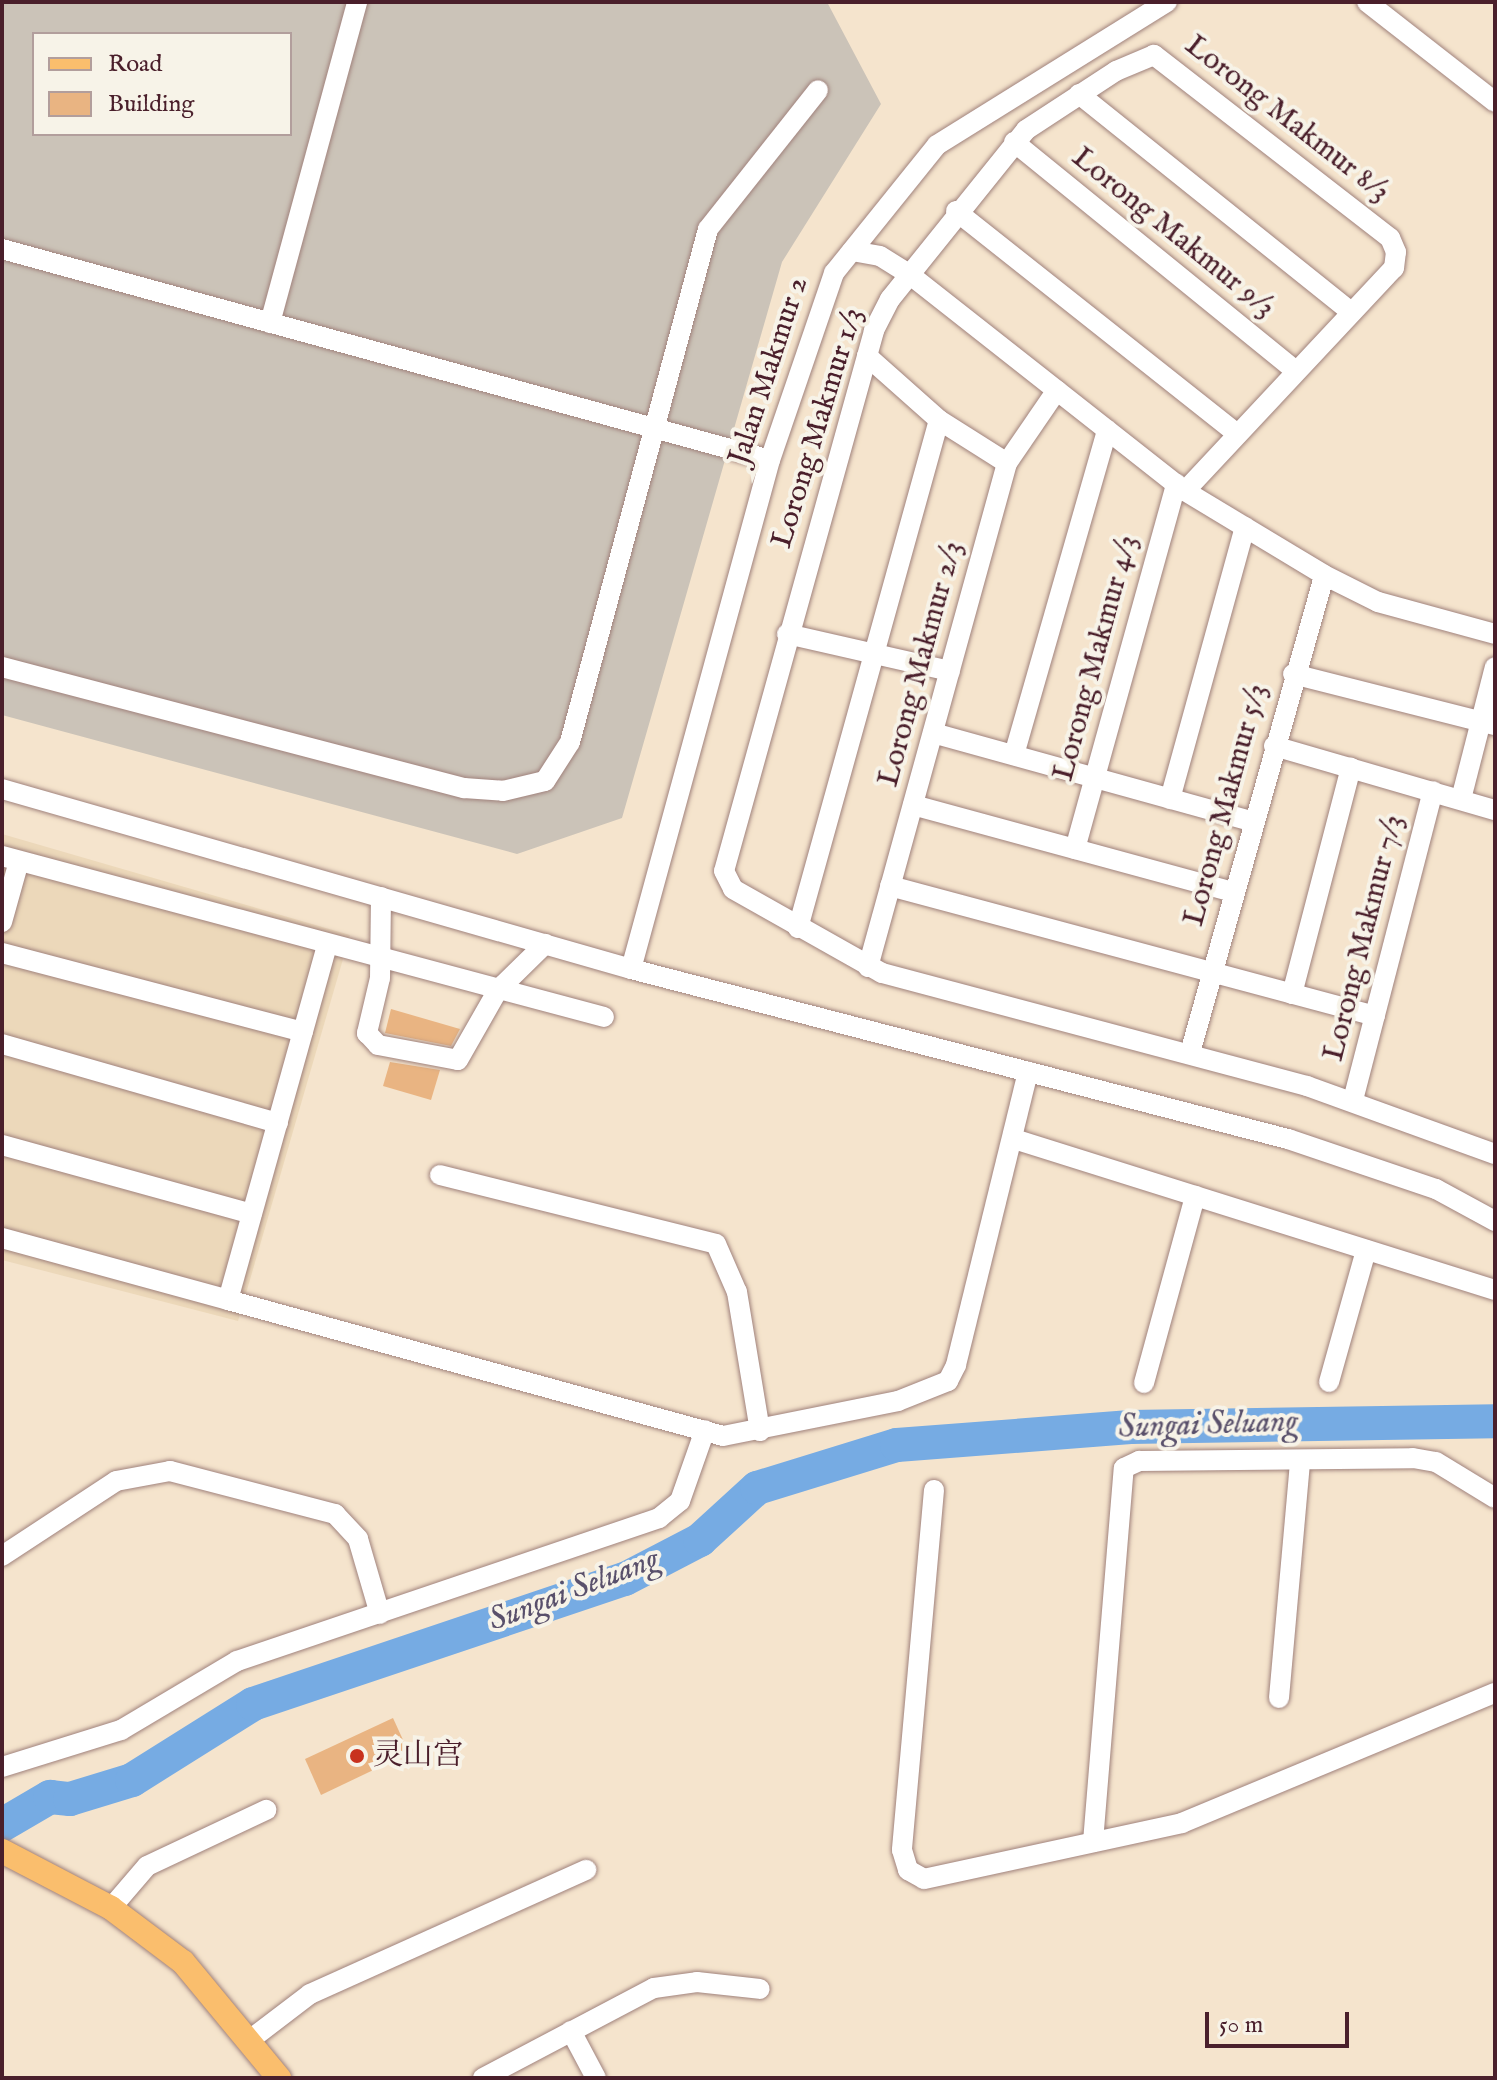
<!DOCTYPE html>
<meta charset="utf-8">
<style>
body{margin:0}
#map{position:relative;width:1497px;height:2080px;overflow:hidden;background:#f5e4cd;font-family:"IM FELL English","Noto Serif SC",serif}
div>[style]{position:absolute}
.built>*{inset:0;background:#ecd8ba}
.industrial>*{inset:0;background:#cbc3b8}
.river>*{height:34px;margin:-17px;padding:0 17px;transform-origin:17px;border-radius:17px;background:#76abe3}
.building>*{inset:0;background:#e9b482}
.roads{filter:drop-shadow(0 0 2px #a0827c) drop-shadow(0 0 2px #a0827c)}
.minor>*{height:20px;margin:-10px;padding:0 10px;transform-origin:10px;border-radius:10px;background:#fff}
.major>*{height:24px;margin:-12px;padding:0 12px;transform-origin:12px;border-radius:12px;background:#fabe6d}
.dots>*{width:22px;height:22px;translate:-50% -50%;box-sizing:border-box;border:4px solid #f7f3e8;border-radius:50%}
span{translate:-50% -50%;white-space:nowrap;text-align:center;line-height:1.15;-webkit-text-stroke:8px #f7f3e8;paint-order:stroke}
.street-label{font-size:30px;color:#4a1f2b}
.poi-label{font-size:30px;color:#4a1f2b}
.left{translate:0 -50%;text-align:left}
.water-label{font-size:32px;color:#59506b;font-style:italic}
.frame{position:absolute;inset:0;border:4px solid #4a1f2b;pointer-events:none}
.legend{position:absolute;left:32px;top:32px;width:260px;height:104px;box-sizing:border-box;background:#f7f3e8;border:2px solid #b29e9c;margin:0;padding:10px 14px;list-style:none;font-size:24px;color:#4a1f2b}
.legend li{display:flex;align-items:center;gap:16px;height:40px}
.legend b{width:40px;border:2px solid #b29e9c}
.scale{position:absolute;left:1205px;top:2012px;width:144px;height:36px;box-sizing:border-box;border:4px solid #4a1f2b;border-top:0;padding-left:10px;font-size:24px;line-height:28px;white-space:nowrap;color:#4a1f2b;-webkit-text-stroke:6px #f7f3e8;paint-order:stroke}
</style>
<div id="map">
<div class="built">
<i style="clip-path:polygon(2px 834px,350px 935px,238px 1321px,2px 1260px)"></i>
</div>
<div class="industrial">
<i style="clip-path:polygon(evenodd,2px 2px,827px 2px,881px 104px,782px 262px,622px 818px,517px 854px,2px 715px,2px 2px,34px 34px,290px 34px,290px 134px,34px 134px,34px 34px)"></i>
</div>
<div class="river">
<i style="left:2px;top:1825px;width:56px;rotate:-30.3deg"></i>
<i style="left:50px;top:1797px;width:20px;rotate:6deg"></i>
<i style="left:70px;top:1799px;width:65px;rotate:-17deg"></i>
<i style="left:132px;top:1780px;width:143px;rotate:-32.1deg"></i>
<i style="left:253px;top:1704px;width:392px;rotate:-18.6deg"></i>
<i style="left:625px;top:1579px;width:85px;rotate:-27.5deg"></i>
<i style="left:700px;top:1540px;width:77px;rotate:-42.4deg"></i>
<i style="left:757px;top:1488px;width:146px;rotate:-17.1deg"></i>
<i style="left:897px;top:1445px;width:234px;rotate:-4.4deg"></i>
<i style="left:1130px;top:1427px;width:365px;rotate:-0.9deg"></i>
</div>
<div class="building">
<i style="clip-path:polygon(391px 1009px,460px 1029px,451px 1046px,385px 1033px)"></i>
<i style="clip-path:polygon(390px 1062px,440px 1070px,431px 1100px,383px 1086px)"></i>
<i style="clip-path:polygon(393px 1718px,409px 1753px,321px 1795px,305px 1759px)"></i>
</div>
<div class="roads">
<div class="minor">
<i style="left:1367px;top:2px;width:162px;rotate:38deg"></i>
<i style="left:1079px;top:94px;width:349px;rotate:38.7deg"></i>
<i style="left:1014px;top:142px;width:362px;rotate:39.1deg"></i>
<i style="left:956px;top:211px;width:359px;rotate:38.4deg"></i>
<i style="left:2px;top:249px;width:796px;rotate:15.36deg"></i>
<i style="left:852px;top:251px;width:28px;rotate:10deg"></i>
<i style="left:880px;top:256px;width:34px;rotate:32deg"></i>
<i style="left:909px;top:274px;width:351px;rotate:38.2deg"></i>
<i style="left:1185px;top:491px;width:162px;rotate:31.1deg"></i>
<i style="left:1324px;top:575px;width:60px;rotate:26.6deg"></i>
<i style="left:1378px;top:602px;width:121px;rotate:15.3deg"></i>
<i style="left:270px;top:323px;width:333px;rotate:-74.8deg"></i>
<i style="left:867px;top:356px;width:96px;rotate:41.6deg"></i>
<i style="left:939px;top:420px;width:80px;rotate:32.3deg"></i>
<i style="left:1185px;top:491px;width:306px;rotate:-46.9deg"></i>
<i style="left:1394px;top:268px;width:16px;rotate:-83deg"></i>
<i style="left:1396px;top:252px;width:15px;rotate:-113deg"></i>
<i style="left:1390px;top:238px;width:299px;rotate:-142.2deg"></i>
<i style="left:1154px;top:55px;width:41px;rotate:157.2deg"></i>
<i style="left:1116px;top:71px;width:108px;rotate:146.8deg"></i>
<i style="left:1026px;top:130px;width:217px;rotate:128.8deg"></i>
<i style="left:890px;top:299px;width:36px;rotate:117deg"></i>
<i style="left:874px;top:331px;width:560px;rotate:105.52deg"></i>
<i style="left:724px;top:871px;width:20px;rotate:63deg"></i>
<i style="left:733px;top:889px;width:171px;rotate:29.4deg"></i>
<i style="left:882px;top:973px;width:440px;rotate:14.9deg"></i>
<i style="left:1307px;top:1086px;width:200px;rotate:19.9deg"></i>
<i style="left:787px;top:634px;width:167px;rotate:12.8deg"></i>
<i style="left:2px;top:667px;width:478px;rotate:14.7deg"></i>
<i style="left:464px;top:788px;width:39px;rotate:4deg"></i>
<i style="left:503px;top:791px;width:43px;rotate:-13.4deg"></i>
<i style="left:545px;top:781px;width:46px;rotate:-57.3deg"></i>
<i style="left:570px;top:742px;width:531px;rotate:-74.94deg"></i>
<i style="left:708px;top:229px;width:177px;rotate:-51.6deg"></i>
<i style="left:1293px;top:674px;width:208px;rotate:14.2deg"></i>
<i style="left:933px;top:733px;width:332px;rotate:15.5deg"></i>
<i style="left:1274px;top:746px;width:230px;rotate:16.2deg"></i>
<i style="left:1014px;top:755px;width:338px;rotate:-74deg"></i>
<i style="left:2px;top:789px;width:654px;rotate:15.97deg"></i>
<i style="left:631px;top:969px;width:679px;rotate:14.51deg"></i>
<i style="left:1288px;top:1139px;width:156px;rotate:18.7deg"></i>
<i style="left:1436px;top:1189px;width:67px;rotate:28.5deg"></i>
<i style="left:1170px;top:799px;width:282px;rotate:-74.6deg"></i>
<i style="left:1461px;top:799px;width:136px;rotate:-75.6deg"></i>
<i style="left:913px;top:805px;width:333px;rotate:15.2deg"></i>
<i style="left:1075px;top:849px;width:379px;rotate:-74.5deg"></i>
<i style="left:2px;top:856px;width:623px;rotate:14.97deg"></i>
<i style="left:890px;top:886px;width:502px;rotate:15deg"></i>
<i style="left:381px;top:897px;width:81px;rotate:90.7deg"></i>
<i style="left:380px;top:978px;width:57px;rotate:103.3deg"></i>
<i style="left:367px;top:1033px;width:16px;rotate:47deg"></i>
<i style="left:378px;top:1045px;width:81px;rotate:10.6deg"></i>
<i style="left:458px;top:1060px;width:81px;rotate:-60.3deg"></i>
<i style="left:498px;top:990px;width:66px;rotate:-44.4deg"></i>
<i style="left:2px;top:922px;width:63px;rotate:-74.4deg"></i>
<i style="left:798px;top:928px;width:527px;rotate:-74.49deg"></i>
<i style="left:2px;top:953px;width:311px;rotate:14.7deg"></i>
<i style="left:868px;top:967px;width:523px;rotate:-74.58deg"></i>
<i style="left:1007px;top:463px;width:88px;rotate:-55.6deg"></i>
<i style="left:631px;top:969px;width:528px;rotate:-74.73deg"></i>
<i style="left:770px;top:460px;width:198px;rotate:-71.1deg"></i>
<i style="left:834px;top:273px;width:164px;rotate:-51.2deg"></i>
<i style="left:937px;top:145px;width:271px;rotate:-31.9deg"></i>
<i style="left:1292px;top:994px;width:234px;rotate:-75.4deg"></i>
<i style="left:2px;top:1044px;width:287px;rotate:16deg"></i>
<i style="left:1190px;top:1053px;width:496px;rotate:-74.3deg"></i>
<i style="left:1353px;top:1100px;width:319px;rotate:-75.5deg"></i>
<i style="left:1014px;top:1139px;width:504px;rotate:17.43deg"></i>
<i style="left:2px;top:1145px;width:259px;rotate:15.4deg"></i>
<i style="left:440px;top:1175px;width:284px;rotate:14deg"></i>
<i style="left:716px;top:1244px;width:52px;rotate:66.4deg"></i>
<i style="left:737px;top:1292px;width:141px;rotate:80.6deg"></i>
<i style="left:2px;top:1238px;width:234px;rotate:15.3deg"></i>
<i style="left:228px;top:1300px;width:368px;rotate:-74.4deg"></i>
<i style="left:228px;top:1300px;width:513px;rotate:15.36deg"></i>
<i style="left:723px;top:1436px;width:178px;rotate:-11.3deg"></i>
<i style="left:898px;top:1401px;width:54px;rotate:-21.8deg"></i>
<i style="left:948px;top:1381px;width:18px;rotate:-63deg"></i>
<i style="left:956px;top:1365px;width:302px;rotate:-76.2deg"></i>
<i style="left:1329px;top:1382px;width:137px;rotate:-74.3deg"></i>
<i style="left:1144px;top:1383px;width:194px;rotate:-74.7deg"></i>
<i style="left:934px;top:1490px;width:361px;rotate:95.1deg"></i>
<i style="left:902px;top:1850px;width:21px;rotate:73deg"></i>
<i style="left:908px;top:1870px;width:18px;rotate:29deg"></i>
<i style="left:924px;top:1879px;width:264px;rotate:-12.2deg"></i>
<i style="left:1182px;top:1823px;width:339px;rotate:-22.6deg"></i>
<i style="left:2px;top:1556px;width:136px;rotate:-33.3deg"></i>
<i style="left:116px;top:1481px;width:55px;rotate:-10.5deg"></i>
<i style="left:170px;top:1471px;width:171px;rotate:14.6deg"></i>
<i style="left:335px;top:1514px;width:34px;rotate:47deg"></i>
<i style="left:358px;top:1539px;width:78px;rotate:73.7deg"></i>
<i style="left:1279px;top:1698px;width:236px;rotate:-84.9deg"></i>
<i style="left:2px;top:1767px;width:125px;rotate:-17.3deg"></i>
<i style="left:121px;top:1730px;width:135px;rotate:-30.7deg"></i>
<i style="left:237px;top:1661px;width:446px;rotate:-18.7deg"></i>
<i style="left:659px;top:1518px;width:27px;rotate:-39deg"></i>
<i style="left:680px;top:1501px;width:75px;rotate:-70.6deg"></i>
<i style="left:1093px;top:1842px;width:375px;rotate:-85.3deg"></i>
<i style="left:1124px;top:1468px;width:17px;rotate:-25deg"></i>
<i style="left:1139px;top:1461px;width:274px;rotate:-0.6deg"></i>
<i style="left:1413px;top:1458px;width:23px;rotate:10deg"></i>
<i style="left:1436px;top:1462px;width:69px;rotate:31.4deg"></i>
<i style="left:111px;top:1908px;width:55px;rotate:-49.4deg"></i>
<i style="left:147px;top:1866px;width:132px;rotate:-25.2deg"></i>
<i style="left:571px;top:2031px;width:53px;rotate:62deg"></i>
<i style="left:251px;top:2039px;width:74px;rotate:-37.3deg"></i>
<i style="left:310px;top:1994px;width:303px;rotate:-24.2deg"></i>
<i style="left:483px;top:2078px;width:193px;rotate:-27.8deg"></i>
<i style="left:654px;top:1988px;width:43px;rotate:-7.9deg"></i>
<i style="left:697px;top:1982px;width:63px;rotate:6.3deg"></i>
</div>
<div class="major">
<i style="left:2px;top:1851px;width:123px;rotate:27.6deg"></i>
<i style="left:111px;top:1908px;width:90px;rotate:36.9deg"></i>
<i style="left:183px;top:1962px;width:151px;rotate:50.4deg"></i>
</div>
</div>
<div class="dots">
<i style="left:357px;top:1756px;background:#c8321e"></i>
</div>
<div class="street-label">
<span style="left:1287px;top:119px;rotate:38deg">Lorong Makmur 8/3</span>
<span style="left:1173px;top:233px;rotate:39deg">Lorong Makmur 9/3</span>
<span style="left:769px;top:371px;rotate:-72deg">Jalan Makmur 2</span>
<span style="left:818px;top:428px;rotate:-73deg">Lorong Makmur 1/3</span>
<span style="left:1096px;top:658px;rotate:-75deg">Lorong Makmur 4/3</span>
<span style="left:921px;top:664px;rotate:-75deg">Lorong Makmur 2/3</span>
<span style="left:1226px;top:805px;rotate:-75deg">Lorong Makmur 5/3</span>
<span style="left:1364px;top:938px;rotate:-76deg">Lorong Makmur 7/3</span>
</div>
<div class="poi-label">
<span class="left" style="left:373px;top:1756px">灵山宫</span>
</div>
<div class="water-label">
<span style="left:1208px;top:1426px;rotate:-2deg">Sungai Seluang</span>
<span style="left:574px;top:1591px;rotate:-21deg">Sungai Seluang</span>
</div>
<div class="frame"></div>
<ul class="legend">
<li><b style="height:10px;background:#fabe6d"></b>Road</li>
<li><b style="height:22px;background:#e9b482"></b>Building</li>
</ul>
<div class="scale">50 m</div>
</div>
